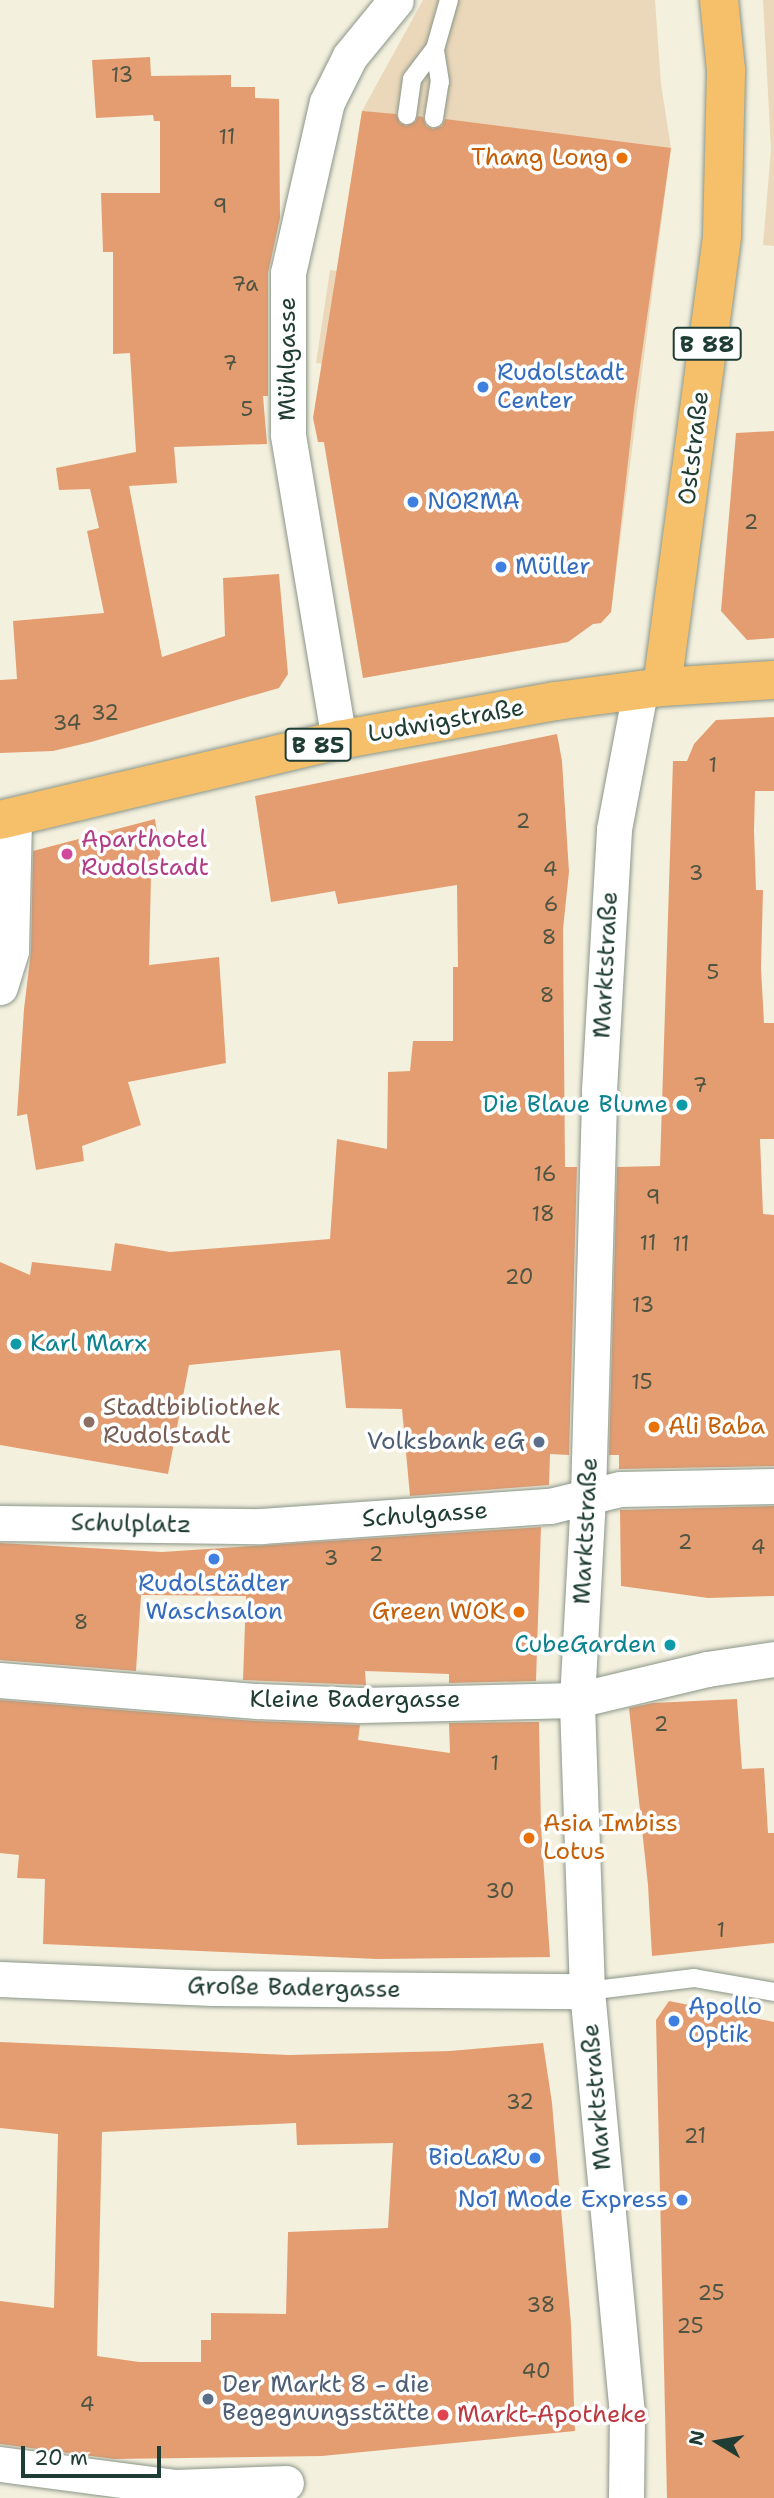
<!DOCTYPE html>
<meta charset="utf-8">
<style>
body{margin:0}
#map{position:relative;width:774px;height:2498px;overflow:hidden;background:#f4f0de;font-family:"Shantell Sans",sans-serif}
div>[style]{position:absolute}
.built>*{inset:0;background:#ebd8ba}
.building>*{inset:0;background:#e49d71}
.roads{filter:drop-shadow(0 0 2px #8a9689) drop-shadow(0 0 2px #8a9689)}
.lane>*{height:18px;margin:-9px;padding:0 9px;transform-origin:9px;border-radius:9px;background:#fff}
.street>*{height:35px;margin:-17.5px;padding:0 17.5px;transform-origin:17.5px;border-radius:17.5px;background:#fff}
.primary>*{height:38px;margin:-19px;padding:0 19px;transform-origin:19px;border-radius:19px;background:#f6c06b}
.dots>*{width:19px;height:19px;translate:-50% -50%;box-sizing:border-box;border:4px solid #fff;border-radius:50%}
span{translate:-50% -50%;white-space:nowrap;text-align:center;line-height:1.15;-webkit-text-stroke:7px #fff;paint-order:stroke}
.number-label{font-size:21px;color:#505543}
.number-label span{-webkit-text-stroke-width:0}
.shield-label span{padding:2px 5px;background:#fff;border:2px solid;border-radius:5px;-webkit-text-stroke-width:0}
.shield-label{font-size:23px;color:#1f3d34;font-weight:700}
.food-label{font-size:24px;color:#c56008}
.right{translate:-100% -50%;text-align:right}
.left{translate:0 -50%;text-align:left}
.street-label{font-size:24px;color:#1f3d34}
.shop-label{font-size:24px;color:#366cbe}
.hotel-label{font-size:24px;color:#b23c85}
.culture-label{font-size:24px;color:#0d838f}
.education-label{font-size:24px;color:#785e54}
.service-label{font-size:24px;color:#4e5e75}
.health-label{font-size:24px;color:#be3a42}
.north{position:absolute;left:683px;top:2407px;width:70px;height:70px;-webkit-text-stroke:5px #fff;paint-order:stroke;rotate:281deg;font-size:19px;font-weight:700;line-height:28px;text-align:center;color:#1f3d34}
.north::after{content:'';display:block;margin:auto;width:24px;height:32px;background:#1f3d34;clip-path:polygon(50% 0,100% 100%,50% 72%,0 100%)}
.scale{position:absolute;left:21px;top:2446px;width:140px;height:32px;box-sizing:border-box;border:4px solid #1f3d34;border-top:0;padding-left:9px;font-size:21px;line-height:24px;white-space:nowrap;color:#1f3d34;-webkit-text-stroke:5px #fff;paint-order:stroke}
</style>
<div id="map">
<div class="built">
<i style="clip-path:polygon(423px 0,655px 0,661px 84px,671px 148px,611px 612px,601px 623px,593px 624px,568px 642px,363px 678px,322px 432px,331px 365px,316px 363px,330px 270px,337px 271px,362px 111px)"></i>
<i style="clip-path:polygon(763px 0,774px 0,774px 246px,763px 245px,771px 149px)"></i>
</div>
<div class="building">
<i style="clip-path:polygon(150px 57px,151px 76px,231px 75px,231px 87px,255px 87px,255px 98px,279px 99px,280px 218px,268px 273px,268px 396px,263px 396px,267px 444px,174px 447px,177px 483px,129px 486px,162px 657px,225px 636px,223px 578px,279px 574px,288px 674px,279px 688px,91px 742px,53px 751px,0 753px,0 680px,17px 679px,13px 621px,104px 613px,87px 531px,99px 528px,90px 489px,59px 490px,56px 468px,136px 452px,130px 353px,113px 354px,113px 252px,103px 252px,101px 193px,160px 193px,160px 121px,154px 121px,153px 115px,96px 118px,92px 60px)"></i>
<i style="clip-path:polygon(362px 111px,396px 114px,400px 123px,406px 126px,415px 122px,418px 116px,423px 117px,426px 126px,433px 129px,442px 126px,445px 119px,671px 148px,634px 409px,611px 612px,601px 623px,593px 624px,568px 642px,363px 678px,324px 442px,318px 442px,313px 418px)"></i>
<i style="clip-path:polygon(774px 431px,774px 638px,747px 640px,721px 611px,736px 433px)"></i>
<i style="clip-path:polygon(774px 717px,774px 791px,755px 791px,754px 831px,756px 890px,763px 890px,761px 968px,764px 1023px,774px 1023px,774px 1139px,760px 1139px,763px 1214px,774px 1215px,774px 1466px,619px 1469px,619px 1455px,609px 1455px,617px 1167px,660px 1166px,673px 761px,687px 761px,694px 744px,716px 720px)"></i>
<i style="clip-path:polygon(557px 734px,562px 761px,569px 872px,563px 929px,565px 1167px,577px 1167px,569px 1455px,550px 1454px,549px 1485px,410px 1496px,402px 1409px,346px 1408px,340px 1350px,189px 1365px,168px 1474px,0 1445px,0 1262px,30px 1275px,32px 1262px,111px 1271px,115px 1243px,170px 1252px,330px 1239px,337px 1139px,387px 1149px,388px 1072px,410px 1071px,413px 1041px,453px 1041px,453px 967px,458px 967px,457px 885px,338px 904px,335px 891px,271px 902px,255px 796px)"></i>
<i style="clip-path:polygon(155px 819px,163px 874px,151px 876px,149px 965px,219px 957px,226px 1063px,128px 1082px,141px 1125px,82px 1146px,84px 1161px,36px 1170px,27px 1114px,17px 1116px,24px 1009px,31px 951px,33px 851px)"></i>
<i style="clip-path:polygon(774px 1506px,774px 1596px,708px 1598px,621px 1586px,620px 1510px)"></i>
<i style="clip-path:polygon(541px 1527px,536px 1681px,449px 1683px,449px 1674px,365px 1671px,366px 1685px,243px 1680px,246px 1596px,141px 1595px,136px 1671px,0 1660px,0 1543px,162px 1552px)"></i>
<i style="clip-path:polygon(737px 1699px,742px 1769px,764px 1768px,768px 1833px,774px 1833px,774px 1943px,652px 1956px,648px 1885px,629px 1708px,653px 1703px)"></i>
<i style="clip-path:polygon(0 1700px,255px 1721px,360px 1725px,358px 1740px,450px 1753px,449px 1723px,539px 1722px,541px 1827px,550px 1957px,377px 1959px,43px 1944px,45px 1879px,17px 1878px,19px 1855px,0 1853px)"></i>
<i style="clip-path:polygon(669px 2001px,774px 2022px,774px 2498px,667px 2498px,656px 2020px)"></i>
<i style="clip-path:polygon(evenodd,0 2042px,289px 2055px,450px 2051px,543px 2043px,552px 2103px,571px 2324px,575px 2431px,322px 2456px,114px 2459px,0 2444px,0 2301px,54px 2308px,58px 2134px,0 2128px,0 2042px,296px 2123px,297px 2145px,393px 2143px,388px 2228px,288px 2232px,286px 2314px,211px 2313px,211px 2340px,201px 2340px,201px 2362px,139px 2362px,97px 2356px,102px 2132px,296px 2123px)"></i>
</div>
<div class="roads">
<div class="lane">
<i style="left:407px;top:115px;width:36px;rotate:-82deg"></i>
<i style="left:412px;top:79px;width:38px;rotate:-53deg"></i>
<i style="left:434px;top:118px;width:36px;rotate:-81deg"></i>
<i style="left:440px;top:82px;width:33px;rotate:-99deg"></i>
<i style="left:435px;top:49px;width:51px;rotate:-74.1deg"></i>
<i style="left:587px;top:1991px;width:108px;rotate:-6.9deg"></i>
<i style="left:694px;top:1978px;width:81px;rotate:9.9deg"></i>
</div>
<div class="street">
<i style="left:339px;top:740px;width:310px;rotate:-99.5deg"></i>
<i style="left:288px;top:434px;width:161px;rotate:-90deg"></i>
<i style="left:288px;top:273px;width:175px;rotate:-77.2deg"></i>
<i style="left:327px;top:102px;width:51px;rotate:-63.4deg"></i>
<i style="left:350px;top:56px;width:72px;rotate:-50.6deg"></i>
<i style="left:0;top:987px;width:38px;rotate:-73deg"></i>
<i style="left:11px;top:951px;width:133px;rotate:-88.7deg"></i>
<i style="left:0;top:1523px;width:261px;rotate:0.7deg"></i>
<i style="left:261px;top:1526px;width:290px;rotate:-4deg"></i>
<i style="left:550px;top:1506px;width:72px;rotate:-13.7deg"></i>
<i style="left:620px;top:1489px;width:154px;rotate:-1.1deg"></i>
<i style="left:0;top:1680px;width:258px;rotate:4.7deg"></i>
<i style="left:257px;top:1701px;width:103px;rotate:2.2deg"></i>
<i style="left:360px;top:1705px;width:217px;rotate:-1.3deg"></i>
<i style="left:577px;top:1700px;width:134px;rotate:-13.4deg"></i>
<i style="left:707px;top:1669px;width:68px;rotate:-8.5deg"></i>
<i style="left:0;top:1979px;width:213px;rotate:2.4deg"></i>
<i style="left:213px;top:1988px;width:374px;rotate:0.5deg"></i>
<i style="left:0;top:2464px;width:177px;rotate:7.5deg"></i>
<i style="left:175px;top:2487px;width:111px;rotate:-2.1deg"></i>
<i style="left:626px;top:2498px;width:84px;rotate:-89.3deg"></i>
<i style="left:627px;top:2414px;width:425px;rotate:-95.4deg"></i>
<i style="left:587px;top:1991px;width:291px;rotate:-92deg"></i>
<i style="left:577px;top:1700px;width:205px;rotate:-86.9deg"></i>
<i style="left:588px;top:1495px;width:405px;rotate:-88.4deg"></i>
<i style="left:599px;top:1090px;width:261px;rotate:-86.7deg"></i>
<i style="left:614px;top:829px;width:140px;rotate:-79.3deg"></i>
</div>
<div class="primary">
<i style="left:662px;top:687px;width:455px;rotate:-82.4deg"></i>
<i style="left:722px;top:236px;width:166px;rotate:-88.6deg"></i>
<i style="left:726px;top:70px;width:70px;rotate:-95.7deg"></i>
<i style="left:0;top:820px;width:348px;rotate:-13.3deg"></i>
<i style="left:339px;top:740px;width:220px;rotate:-10.2deg"></i>
<i style="left:556px;top:701px;width:107px;rotate:-7.5deg"></i>
<i style="left:662px;top:687px;width:112px;rotate:-3.6deg"></i>
</div>
</div>
<div class="dots">
<i style="left:622px;top:158px;background:#e8710a"></i>
<i style="left:483px;top:387px;background:#3f7fe0"></i>
<i style="left:413px;top:502px;background:#3f7fe0"></i>
<i style="left:501px;top:567px;background:#3f7fe0"></i>
<i style="left:67px;top:854px;background:#d1479c"></i>
<i style="left:682px;top:1105px;background:#0f9aa8"></i>
<i style="left:16px;top:1344px;background:#0f9aa8"></i>
<i style="left:89px;top:1422px;background:#8d6e63"></i>
<i style="left:654px;top:1427px;background:#e8710a"></i>
<i style="left:539px;top:1442px;background:#5c6f8a"></i>
<i style="left:214px;top:1559px;background:#3f7fe0"></i>
<i style="left:519px;top:1612px;background:#e8710a"></i>
<i style="left:670px;top:1645px;background:#0f9aa8"></i>
<i style="left:529px;top:1838px;background:#e8710a"></i>
<i style="left:674px;top:2021px;background:#3f7fe0"></i>
<i style="left:535px;top:2158px;background:#3f7fe0"></i>
<i style="left:682px;top:2200px;background:#3f7fe0"></i>
<i style="left:208px;top:2399px;background:#5c6f8a"></i>
<i style="left:443px;top:2415px;background:#e0444e"></i>
</div>
<div class="number-label">
<span style="left:122px;top:75px">13</span>
<span style="left:227px;top:137px">11</span>
<span style="left:220px;top:206px">9</span>
<span style="left:245px;top:284px">7a</span>
<span style="left:230px;top:363px">7</span>
<span style="left:247px;top:409px">5</span>
<span style="left:751px;top:522px">2</span>
<span style="left:105px;top:713px">32</span>
<span style="left:67px;top:723px">34</span>
<span style="left:713px;top:765px">1</span>
<span style="left:523px;top:821px">2</span>
<span style="left:550px;top:869px">4</span>
<span style="left:696px;top:873px">3</span>
<span style="left:551px;top:904px">6</span>
<span style="left:549px;top:937px">8</span>
<span style="left:713px;top:972px">5</span>
<span style="left:547px;top:995px">8</span>
<span style="left:700px;top:1085px">7</span>
<span style="left:545px;top:1174px">16</span>
<span style="left:653px;top:1197px">9</span>
<span style="left:543px;top:1214px">18</span>
<span style="left:648px;top:1243px">11</span>
<span style="left:681px;top:1244px">11</span>
<span style="left:519px;top:1277px">20</span>
<span style="left:643px;top:1305px">13</span>
<span style="left:642px;top:1382px">15</span>
<span style="left:685px;top:1542px">2</span>
<span style="left:758px;top:1547px">4</span>
<span style="left:376px;top:1554px">2</span>
<span style="left:331px;top:1558px">3</span>
<span style="left:81px;top:1622px">8</span>
<span style="left:661px;top:1724px">2</span>
<span style="left:495px;top:1763px">1</span>
<span style="left:500px;top:1891px">30</span>
<span style="left:721px;top:1930px">1</span>
<span style="left:520px;top:2102px">32</span>
<span style="left:695px;top:2136px">21</span>
<span style="left:711px;top:2293px">25</span>
<span style="left:541px;top:2305px">38</span>
<span style="left:690px;top:2326px">25</span>
<span style="left:536px;top:2371px">40</span>
<span style="left:87px;top:2404px">4</span>
</div>
<div class="shield-label">
<span style="left:707px;top:344px">B 88</span>
<span style="left:318px;top:745px">B 85</span>
</div>
<div class="food-label">
<span class="right" style="left:608px;top:158px">Thang Long</span>
<span class="left" style="left:668px;top:1427px">Ali Baba</span>
<span class="right" style="left:505px;top:1612px">Green WOK</span>
<span class="left" style="left:543px;top:1838px">Asia Imbiss<br>Lotus</span>
</div>
<div class="street-label">
<span style="left:288px;top:359px;rotate:-90deg">Mühlgasse</span>
<span style="left:694px;top:448px;rotate:-83deg">Oststraße</span>
<span style="left:446px;top:721px;rotate:-10deg">Ludwigstraße</span>
<span style="left:606px;top:965px;rotate:-87deg">Marktstraße</span>
<span style="left:425px;top:1515px;rotate:-4deg">Schulgasse</span>
<span style="left:131px;top:1524px;rotate:1deg">Schulplatz</span>
<span style="left:586px;top:1531px;rotate:-87deg">Marktstraße</span>
<span style="left:355px;top:1700px">Kleine Badergasse</span>
<span style="left:294px;top:1988px;rotate:1deg">Große Badergasse</span>
<span style="left:597px;top:2097px;rotate:-95deg">Marktstraße</span>
</div>
<div class="shop-label">
<span class="left" style="left:497px;top:387px">Rudolstadt<br>Center</span>
<span class="left" style="left:427px;top:502px">NORMA</span>
<span class="left" style="left:515px;top:567px">Müller</span>
<span style="left:214px;top:1598px">Rudolstädter<br>Waschsalon</span>
<span class="left" style="left:688px;top:2021px">Apollo<br>Optik</span>
<span class="right" style="left:521px;top:2158px">BioLaRu</span>
<span class="right" style="left:668px;top:2200px">No1 Mode Express</span>
</div>
<div class="hotel-label">
<span class="left" style="left:81px;top:854px">Aparthotel<br>Rudolstadt</span>
</div>
<div class="culture-label">
<span class="right" style="left:668px;top:1105px">Die Blaue Blume</span>
<span class="left" style="left:30px;top:1344px">Karl Marx</span>
<span class="right" style="left:656px;top:1645px">CubeGarden</span>
</div>
<div class="education-label">
<span class="left" style="left:103px;top:1422px">Stadtbibliothek<br>Rudolstadt</span>
</div>
<div class="service-label">
<span class="right" style="left:525px;top:1442px">Volksbank eG</span>
<span class="left" style="left:222px;top:2399px">Der Markt 8 - die<br>Begegnungsstätte</span>
</div>
<div class="health-label">
<span class="left" style="left:457px;top:2415px">Markt-Apotheke</span>
</div>
<div class="north">N</div>
<div class="scale">20 m</div>
</div>
